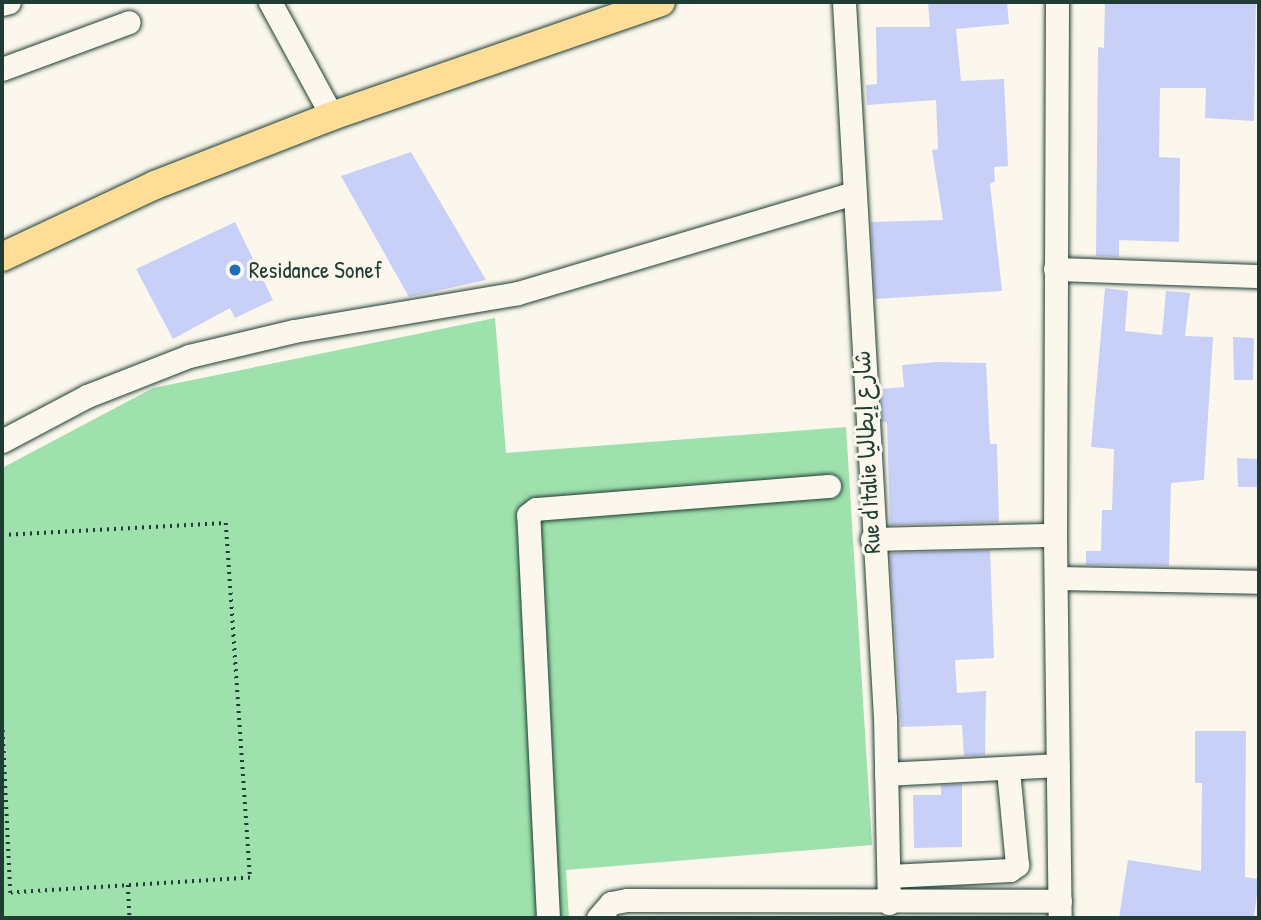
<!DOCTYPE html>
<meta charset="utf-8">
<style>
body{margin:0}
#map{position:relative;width:1261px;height:920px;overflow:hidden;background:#fbf7ec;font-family:"Patrick Hand","Playpen Sans Arabic",sans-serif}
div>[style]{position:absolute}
.green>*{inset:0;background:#9ee1ac}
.building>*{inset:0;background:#c8d0f7}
.path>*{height:3.5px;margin-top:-1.75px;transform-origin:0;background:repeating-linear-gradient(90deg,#1f3d34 0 2px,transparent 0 7px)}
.roads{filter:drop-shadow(0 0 2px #1f3d34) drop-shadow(0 0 2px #1f3d34)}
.minor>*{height:23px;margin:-11.5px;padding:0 11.5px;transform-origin:11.5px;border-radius:11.5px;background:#fbf7ec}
.major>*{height:28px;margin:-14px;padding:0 14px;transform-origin:14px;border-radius:14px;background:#fedd96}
.dots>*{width:19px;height:19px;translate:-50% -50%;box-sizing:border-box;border:4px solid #fbf7ec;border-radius:50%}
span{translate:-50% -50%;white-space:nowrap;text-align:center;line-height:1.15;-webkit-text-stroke:6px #fbf7ec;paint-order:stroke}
.poi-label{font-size:23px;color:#1f3d34}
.left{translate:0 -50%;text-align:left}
.street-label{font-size:23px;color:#1f3d34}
.frame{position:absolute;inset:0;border:4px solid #1f3d34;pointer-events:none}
</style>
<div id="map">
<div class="green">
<i style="clip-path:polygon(495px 318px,506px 453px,846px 427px,872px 845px,566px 870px,569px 918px,2px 918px,2px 468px,153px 388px)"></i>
</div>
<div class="building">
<i style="clip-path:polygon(928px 2px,1007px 2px,1009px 24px,956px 29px,961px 81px,1004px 79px,1008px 166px,994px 167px,995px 181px,990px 184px,1002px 291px,875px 299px,871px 222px,943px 220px,932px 150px,938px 149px,936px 100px,867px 105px,866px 85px,877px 84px,876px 27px,930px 27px)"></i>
<i style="clip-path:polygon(1105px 2px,1256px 2px,1254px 121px,1205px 118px,1206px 88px,1160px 88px,1159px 157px,1180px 158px,1179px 242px,1119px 240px,1119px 257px,1096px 256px,1098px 47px,1104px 48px)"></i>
<i style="clip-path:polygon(411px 152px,486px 280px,409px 297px,341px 176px)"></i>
<i style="clip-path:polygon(235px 222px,273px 300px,235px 318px,230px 308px,173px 339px,136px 269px)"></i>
<i style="clip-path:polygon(1105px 288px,1128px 291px,1125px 331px,1162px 335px,1166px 291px,1190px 293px,1185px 336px,1213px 337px,1204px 480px,1171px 483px,1169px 566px,1086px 565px,1086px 551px,1101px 551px,1102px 510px,1112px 510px,1114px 449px,1091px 447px)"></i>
<i style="clip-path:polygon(1233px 337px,1254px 338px,1253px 380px,1234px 380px)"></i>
<i style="clip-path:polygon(938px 362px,986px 363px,990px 444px,997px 444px,999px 522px,890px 525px,887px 422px,882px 422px,880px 389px,904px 387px,902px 365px)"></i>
<i style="clip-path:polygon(1237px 458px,1259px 459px,1259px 487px,1238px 487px)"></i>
<i style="clip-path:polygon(990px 550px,994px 658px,955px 660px,957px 693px,986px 691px,985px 755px,964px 756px,962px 725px,901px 727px,890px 557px,892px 553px)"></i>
<i style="clip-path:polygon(1195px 731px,1246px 731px,1245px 877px,1259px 879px,1254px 918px,1119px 918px,1128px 860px,1201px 871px,1202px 783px,1195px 783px)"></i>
<i style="clip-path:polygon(962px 784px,962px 847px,914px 848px,913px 795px,941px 795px,941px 785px)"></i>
</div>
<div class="path">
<i style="left:2px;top:535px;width:224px;rotate:-3.1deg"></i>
<i style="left:226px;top:523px;width:356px;rotate:86.1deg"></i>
<i style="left:250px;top:878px;width:240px;rotate:176.4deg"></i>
<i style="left:10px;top:893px;width:168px;rotate:-92.7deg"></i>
<i style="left:128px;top:885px;width:33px;rotate:87deg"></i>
</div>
<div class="roads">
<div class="minor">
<i style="left:270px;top:2px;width:130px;rotate:61.5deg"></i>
<i style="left:844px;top:2px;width:716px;rotate:86.72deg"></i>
<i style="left:885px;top:717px;width:186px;rotate:88.8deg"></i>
<i style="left:1057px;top:2px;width:533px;rotate:90.21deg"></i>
<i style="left:1055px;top:535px;width:383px;rotate:89.3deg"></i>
<i style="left:2px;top:4px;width:7px;rotate:-16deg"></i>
<i style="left:2px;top:69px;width:135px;rotate:-20.3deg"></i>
<i style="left:1055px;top:269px;width:204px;rotate:2deg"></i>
<i style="left:2px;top:441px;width:96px;rotate:-27.9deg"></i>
<i style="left:87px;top:396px;width:110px;rotate:-21.4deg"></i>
<i style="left:189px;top:356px;width:108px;rotate:-13.4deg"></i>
<i style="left:294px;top:331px;width:227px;rotate:-9.6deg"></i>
<i style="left:518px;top:293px;width:351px;rotate:-16.6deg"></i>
<i style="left:872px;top:539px;width:183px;rotate:-1.3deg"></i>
<i style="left:1056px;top:578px;width:203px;rotate:1.1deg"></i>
<i style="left:886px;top:774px;width:172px;rotate:-3deg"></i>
<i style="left:889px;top:876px;width:121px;rotate:-2.8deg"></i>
<i style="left:1010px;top:870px;width:9px;rotate:-36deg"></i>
<i style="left:1017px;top:865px;width:96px;rotate:-95.4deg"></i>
<i style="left:548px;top:918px;width:403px;rotate:-92.8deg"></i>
<i style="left:528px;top:515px;width:10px;rotate:-37deg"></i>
<i style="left:536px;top:509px;width:294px;rotate:-4.5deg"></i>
<i style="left:598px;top:918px;width:20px;rotate:-49deg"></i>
<i style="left:611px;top:903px;width:16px;rotate:-11deg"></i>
<i style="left:627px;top:900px;width:433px;rotate:0.1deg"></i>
</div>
<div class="major">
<i style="left:2px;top:257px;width:169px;rotate:-25.2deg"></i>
<i style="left:155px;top:185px;width:190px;rotate:-21.3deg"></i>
<i style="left:332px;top:116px;width:348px;rotate:-19.1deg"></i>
</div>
</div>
<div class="dots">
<i style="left:235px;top:270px;background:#1f6fb2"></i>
</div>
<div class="poi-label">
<span class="left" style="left:249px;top:270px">Residance Sonef</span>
</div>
<div class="street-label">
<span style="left:867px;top:452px;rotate:-93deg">Rue d'Italie شارع إيطاليا</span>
</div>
<div class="frame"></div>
</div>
